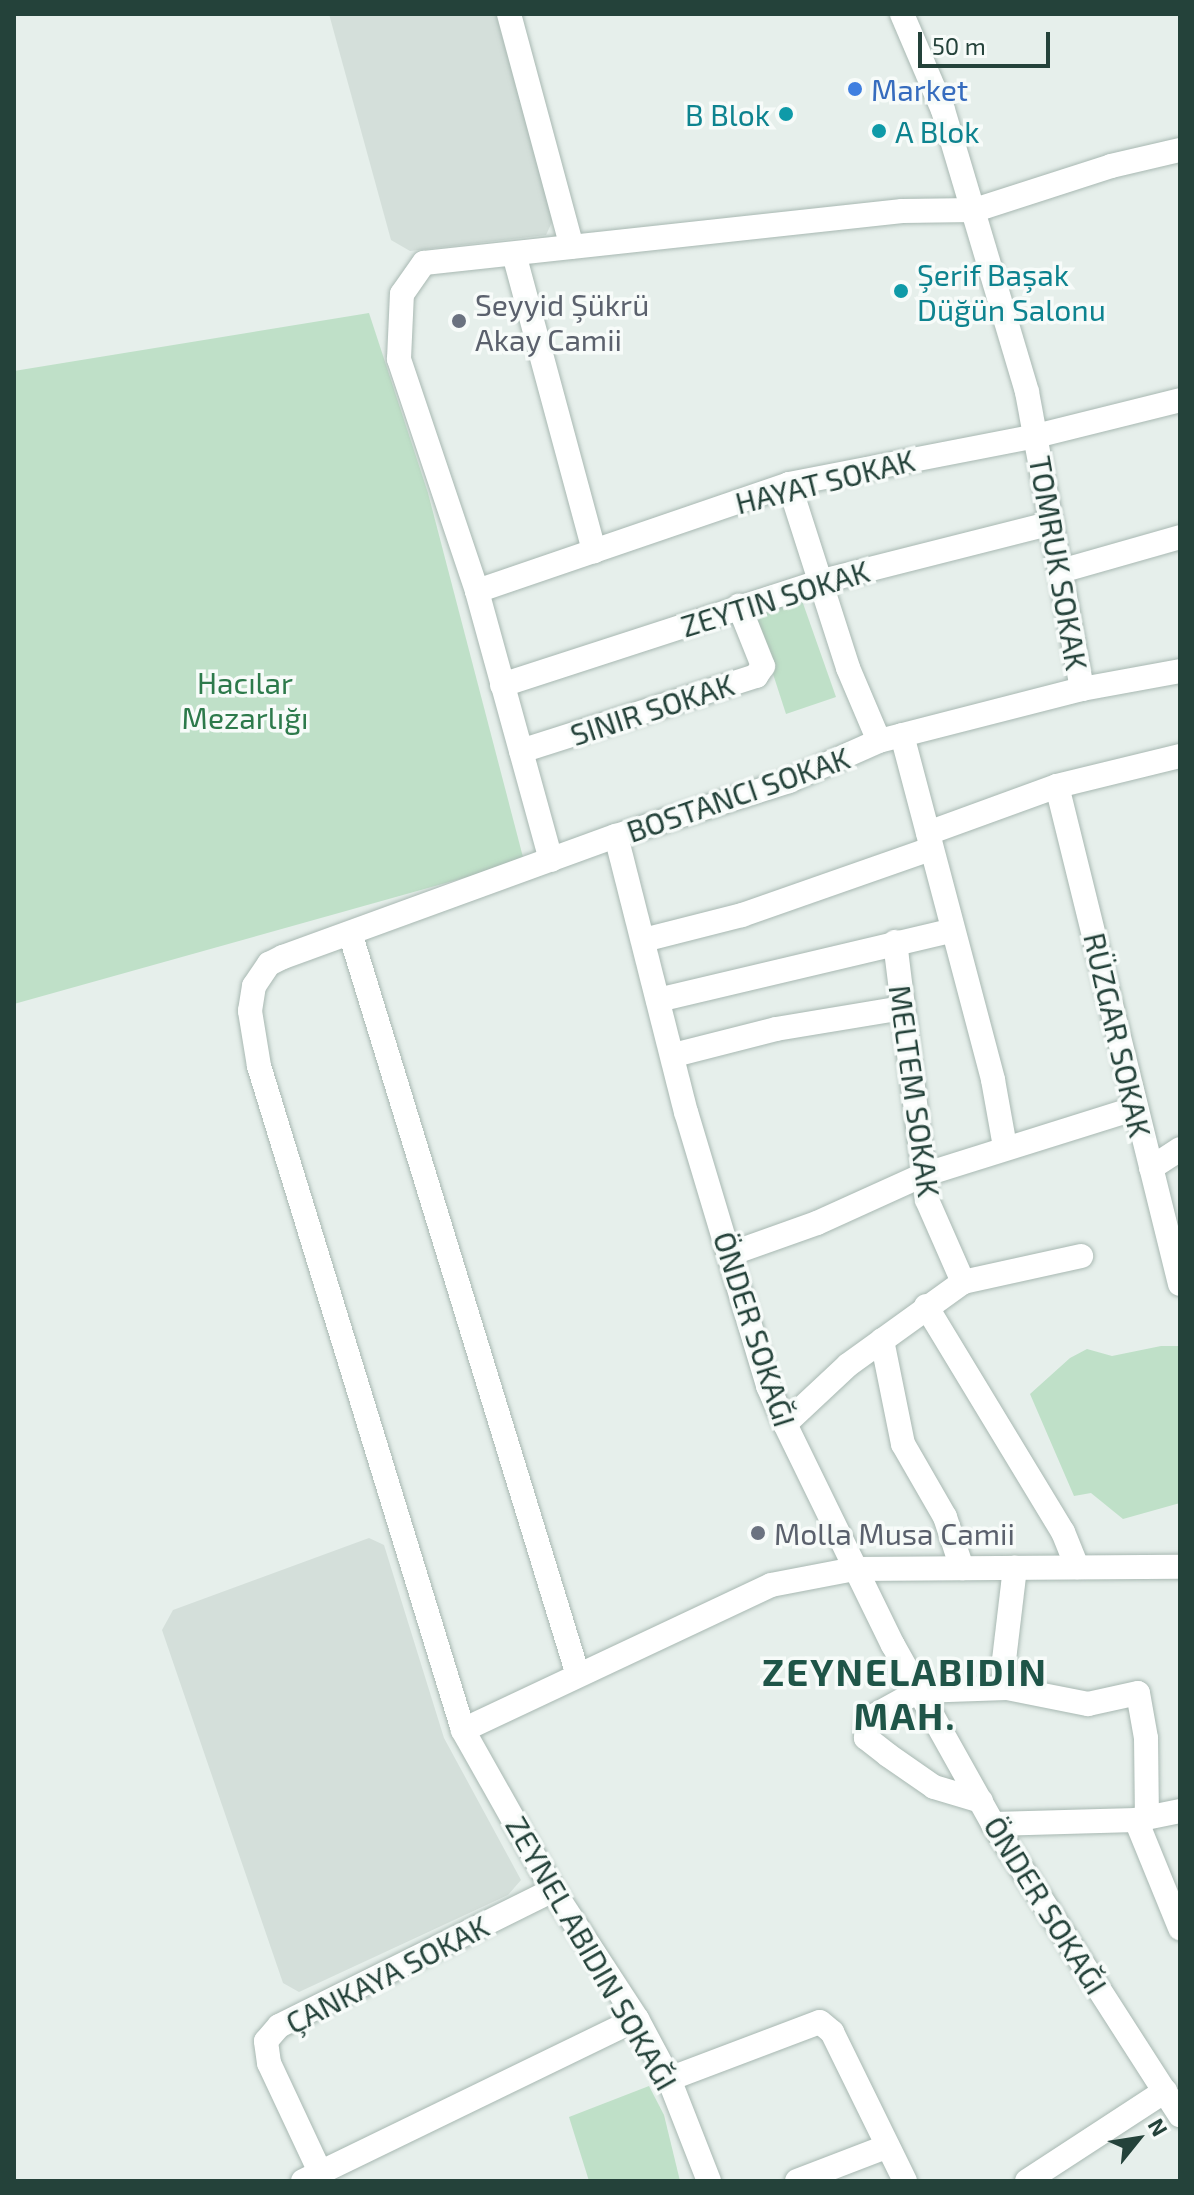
<!DOCTYPE html>
<meta charset="utf-8">
<style>
body{margin:0}
#map{position:relative;width:1194px;height:2195px;overflow:hidden;background:#e6efeb;font-family:"Exo 2",sans-serif}
div>[style]{position:absolute}
.built>*{inset:0;background:#d4dfda}
.green>*{inset:0;background:#bfe0c8}
.roads{filter:drop-shadow(0 0 2px #a8b8b2) drop-shadow(0 0 2px #a8b8b2)}
.minor>*{height:24px;margin:-12px;padding:0 12px;transform-origin:12px;border-radius:12px;background:#fff}
.dots>*{width:22px;height:22px;translate:-50% -50%;box-sizing:border-box;border:4px solid #f7fbf9;border-radius:50%}
span{translate:-50% -50%;white-space:nowrap;text-align:center;line-height:1.15;-webkit-text-stroke:7px #f7fbf9;paint-order:stroke}
.shop-label{font-size:30px;color:#366cbe}
.left{translate:0 -50%;text-align:left}
.culture-label{font-size:30px;color:#0d838f}
.right{translate:-100% -50%;text-align:right}
.worship-label{font-size:30px;color:#5b616d}
.street-label{font-size:30px;color:#24423a}
.park-label{font-size:30px;color:#2d7a4b}
.district-label{font-size:38px;color:#1f5548;font-weight:700;letter-spacing:2px}
.frame{position:absolute;inset:0;border:16px solid #24423a;pointer-events:none}
.north{position:absolute;left:1098px;top:2099px;width:80px;height:80px;-webkit-text-stroke:6px #f7fbf9;paint-order:stroke;rotate:60deg;font-size:22px;font-weight:700;line-height:32px;text-align:center;color:#24423a}
.north::after{content:'';display:block;margin:auto;width:28px;height:36px;background:#24423a;clip-path:polygon(50% 0,100% 100%,50% 72%,0 100%)}
.scale{position:absolute;left:918px;top:32px;width:132px;height:36px;box-sizing:border-box;border:4px solid #24423a;border-top:0;padding-left:10px;font-size:24px;line-height:28px;white-space:nowrap;color:#24423a;-webkit-text-stroke:6px #f7fbf9;paint-order:stroke}
</style>
<div id="map">
<div class="built">
<i style="clip-path:polygon(329px 14px,496px 14px,553px 220px,546px 235px,410px 251px,391px 240px)"></i>
<i style="clip-path:polygon(369px 1538px,384px 1545px,444px 1738px,521px 1880px,508px 1895px,299px 1992px,283px 1983px,162px 1630px,173px 1610px)"></i>
</div>
<div class="green">
<i style="clip-path:polygon(369px 313px,428px 493px,524px 861px,14px 1004px,14px 371px)"></i>
<i style="clip-path:polygon(799px 592px,836px 697px,786px 714px,752px 609px)"></i>
<i style="clip-path:polygon(1161px 1346px,1180px 1346px,1180px 1503px,1123px 1519px,1091px 1493px,1074px 1496px,1030px 1394px,1070px 1358px,1087px 1349px,1112px 1356px)"></i>
<i style="clip-path:polygon(649px 2086px,664px 2115px,680px 2181px,589px 2181px,569px 2117px)"></i>
</div>
<div class="roads">
<div class="minor">
<i style="left:509px;top:14px;width:241px;rotate:74.9deg"></i>
<i style="left:902px;top:14px;width:104px;rotate:66.9deg"></i>
<i style="left:943px;top:110px;width:294px;rotate:73.4deg"></i>
<i style="left:1027px;top:392px;width:302px;rotate:79.5deg"></i>
<i style="left:514px;top:254px;width:308px;rotate:74.9deg"></i>
<i style="left:789px;top:484px;width:193px;rotate:72.2deg"></i>
<i style="left:848px;top:668px;width:79px;rotate:67deg"></i>
<i style="left:1061px;top:571px;width:124px;rotate:-15.9deg"></i>
<i style="left:477px;top:591px;width:330px;rotate:-18.9deg"></i>
<i style="left:789px;top:484px;width:252px;rotate:-11deg"></i>
<i style="left:1036px;top:436px;width:148px;rotate:-14deg"></i>
<i style="left:502px;top:685px;width:333px;rotate:-18deg"></i>
<i style="left:819px;top:582px;width:240px;rotate:-14.2deg"></i>
<i style="left:902px;top:735px;width:357px;rotate:75.2deg"></i>
<i style="left:993px;top:1080px;width:68px;rotate:79.8deg"></i>
<i style="left:521px;top:751px;width:247px;rotate:-17.7deg"></i>
<i style="left:756px;top:676px;width:12px;rotate:-55deg"></i>
<i style="left:763px;top:666px;width:65px;rotate:-111.8deg"></i>
<i style="left:1057px;top:786px;width:513px;rotate:76.13deg"></i>
<i style="left:928px;top:833px;width:137px;rotate:-20deg"></i>
<i style="left:1057px;top:786px;width:127px;rotate:-13.7deg"></i>
<i style="left:616px;top:836px;width:285px;rotate:75.8deg"></i>
<i style="left:686px;top:1112px;width:286px;rotate:73.3deg"></i>
<i style="left:768px;top:1386px;width:42px;rotate:65.9deg"></i>
<i style="left:785px;top:1424px;width:246px;rotate:64deg"></i>
<i style="left:893px;top:1645px;width:205px;rotate:60.8deg"></i>
<i style="left:993px;top:1824px;width:346px;rotate:57.3deg"></i>
<i style="left:551px;top:860px;width:279px;rotate:-105.4deg"></i>
<i style="left:477px;top:591px;width:245px;rotate:-108.6deg"></i>
<i style="left:399px;top:359px;width:65px;rotate:-87.4deg"></i>
<i style="left:402px;top:294px;width:38px;rotate:-55deg"></i>
<i style="left:424px;top:263px;width:481px;rotate:-6.2deg"></i>
<i style="left:902px;top:211px;width:73px;rotate:-0.8deg"></i>
<i style="left:975px;top:210px;width:143px;rotate:-17.9deg"></i>
<i style="left:1111px;top:166px;width:71px;rotate:-13.1deg"></i>
<i style="left:351px;top:936px;width:770px;rotate:72.93deg"></i>
<i style="left:644px;top:940px;width:101px;rotate:-14.3deg"></i>
<i style="left:742px;top:915px;width:199px;rotate:-19.3deg"></i>
<i style="left:895px;top:942px;width:260px;rotate:82.9deg"></i>
<i style="left:927px;top:1200px;width:90px;rotate:66.3deg"></i>
<i style="left:658px;top:1000px;width:301px;rotate:-13.3deg"></i>
<i style="left:674px;top:1055px;width:105px;rotate:-14.3deg"></i>
<i style="left:776px;top:1029px;width:129px;rotate:-9.4deg"></i>
<i style="left:1151px;top:1168px;width:35px;rotate:-33deg"></i>
<i style="left:730px;top:1254px;width:92px;rotate:-19.6deg"></i>
<i style="left:817px;top:1223px;width:116px;rotate:-24.4deg"></i>
<i style="left:923px;top:1175px;width:221px;rotate:-17.4deg"></i>
<i style="left:926px;top:1306px;width:264px;rotate:58.8deg"></i>
<i style="left:1063px;top:1532px;width:38px;rotate:68deg"></i>
<i style="left:882px;top:1340px;width:106px;rotate:78.6deg"></i>
<i style="left:903px;top:1444px;width:84px;rotate:60.1deg"></i>
<i style="left:945px;top:1517px;width:54px;rotate:71.6deg"></i>
<i style="left:785px;top:1424px;width:86px;rotate:-43.1deg"></i>
<i style="left:848px;top:1365px;width:142px;rotate:-35.8deg"></i>
<i style="left:963px;top:1282px;width:121px;rotate:-12.4deg"></i>
<i style="left:1007px;top:1688px;width:28px;rotate:-96deg"></i>
<i style="left:1004px;top:1660px;width:93px;rotate:-83.2deg"></i>
<i style="left:463px;top:1730px;width:340px;rotate:-25.2deg"></i>
<i style="left:771px;top:1585px;width:85px;rotate:-10.9deg"></i>
<i style="left:854px;top:1569px;width:326px;rotate:-0.4deg"></i>
<i style="left:981px;top:1801px;width:49px;rotate:-163.4deg"></i>
<i style="left:934px;top:1787px;width:56px;rotate:-145.2deg"></i>
<i style="left:888px;top:1755px;width:28px;rotate:-142deg"></i>
<i style="left:866px;top:1738px;width:19px;rotate:-84deg"></i>
<i style="left:868px;top:1719px;width:58px;rotate:-28.8deg"></i>
<i style="left:919px;top:1691px;width:88px;rotate:-2deg"></i>
<i style="left:1007px;top:1688px;width:83px;rotate:11.2deg"></i>
<i style="left:1088px;top:1704px;width:51px;rotate:-12.4deg"></i>
<i style="left:1138px;top:1693px;width:46px;rotate:79.9deg"></i>
<i style="left:1146px;top:1738px;width:80px;rotate:89.3deg"></i>
<i style="left:1136px;top:1820px;width:117px;rotate:67.8deg"></i>
<i style="left:993px;top:1824px;width:143px;rotate:-1.6deg"></i>
<i style="left:1136px;top:1820px;width:45px;rotate:-11.6deg"></i>
<i style="left:669px;top:2079px;width:161px;rotate:-20.7deg"></i>
<i style="left:820px;top:2022px;width:16px;rotate:40deg"></i>
<i style="left:832px;top:2032px;width:166px;rotate:63.9deg"></i>
<i style="left:320px;top:2172px;width:120px;rotate:-115.1deg"></i>
<i style="left:269px;top:2063px;width:22px;rotate:-98deg"></i>
<i style="left:266px;top:2041px;width:20px;rotate:-49deg"></i>
<i style="left:279px;top:2026px;width:306px;rotate:-26.4deg"></i>
<i style="left:303px;top:2181px;width:371px;rotate:-25.9deg"></i>
<i style="left:709px;top:2181px;width:110px;rotate:-111.4deg"></i>
<i style="left:669px;top:2079px;width:68px;rotate:-118.1deg"></i>
<i style="left:637px;top:2019px;width:154px;rotate:-123.1deg"></i>
<i style="left:553px;top:1890px;width:184px;rotate:-119.4deg"></i>
<i style="left:463px;top:1730px;width:695px;rotate:-107.08deg"></i>
<i style="left:259px;top:1066px;width:56px;rotate:-99.3deg"></i>
<i style="left:250px;top:1011px;width:25px;rotate:-81deg"></i>
<i style="left:254px;top:986px;width:27px;rotate:-56deg"></i>
<i style="left:269px;top:964px;width:16px;rotate:-27deg"></i>
<i style="left:283px;top:957px;width:354px;rotate:-20deg"></i>
<i style="left:616px;top:836px;width:182px;rotate:-17.6deg"></i>
<i style="left:789px;top:781px;width:98px;rotate:-24deg"></i>
<i style="left:879px;top:741px;width:210px;rotate:-14.4deg"></i>
<i style="left:1082px;top:689px;width:100px;rotate:-10.4deg"></i>
<i style="left:797px;top:2181px;width:97px;rotate:-21deg"></i>
<i style="left:1027px;top:2181px;width:165px;rotate:-33.1deg"></i>
</div>
</div>
<div class="dots">
<i style="left:855px;top:89px;background:#3f7fe0"></i>
<i style="left:786px;top:114px;background:#0f9aa8"></i>
<i style="left:879px;top:131px;background:#0f9aa8"></i>
<i style="left:901px;top:291px;background:#0f9aa8"></i>
<i style="left:459px;top:321px;background:#6b7280"></i>
<i style="left:758px;top:1533px;background:#6b7280"></i>
</div>
<div class="shop-label">
<span class="left" style="left:871px;top:89px">Market</span>
</div>
<div class="culture-label">
<span class="right" style="left:770px;top:114px">B Blok</span>
<span class="left" style="left:895px;top:131px">A Blok</span>
<span class="left" style="left:917px;top:291px">Şerif Başak<br>Düğün Salonu</span>
</div>
<div class="worship-label">
<span class="left" style="left:475px;top:321px">Seyyid Şükrü<br>Akay Camii</span>
<span class="left" style="left:774px;top:1533px">Molla Musa Camii</span>
</div>
<div class="street-label">
<span style="left:825px;top:481px;rotate:-14deg">HAYAT SOKAK</span>
<span style="left:1059px;top:563px;rotate:80deg">TOMRUK SOKAK</span>
<span style="left:775px;top:598px;rotate:-17deg">ZEYTIN SOKAK</span>
<span style="left:652px;top:709px;rotate:-18deg">SINIR SOKAK</span>
<span style="left:738px;top:794px;rotate:-19deg">BOSTANCI SOKAK</span>
<span style="left:1118px;top:1035px;rotate:77deg">RÜZGAR SOKAK</span>
<span style="left:915px;top:1091px;rotate:82deg">MELTEM SOKAK</span>
<span style="left:755px;top:1329px;rotate:72deg">ÖNDER SOKAĞI</span>
<span style="left:1046px;top:1905px;rotate:58deg">ÖNDER SOKAĞI</span>
<span style="left:592px;top:1953px;rotate:60deg">ZEYNEL ABIDIN SOKAĞI</span>
<span style="left:387px;top:1974px;rotate:-27deg">ÇANKAYA SOKAK</span>
</div>
<div class="park-label">
<span style="left:245px;top:699px">Hacılar<br>Mezarlığı</span>
</div>
<div class="district-label">
<span style="left:905px;top:1694px">ZEYNELABIDIN<br>MAH.</span>
</div>
<div class="frame"></div>
<div class="north">N</div>
<div class="scale">50 m</div>
</div>
